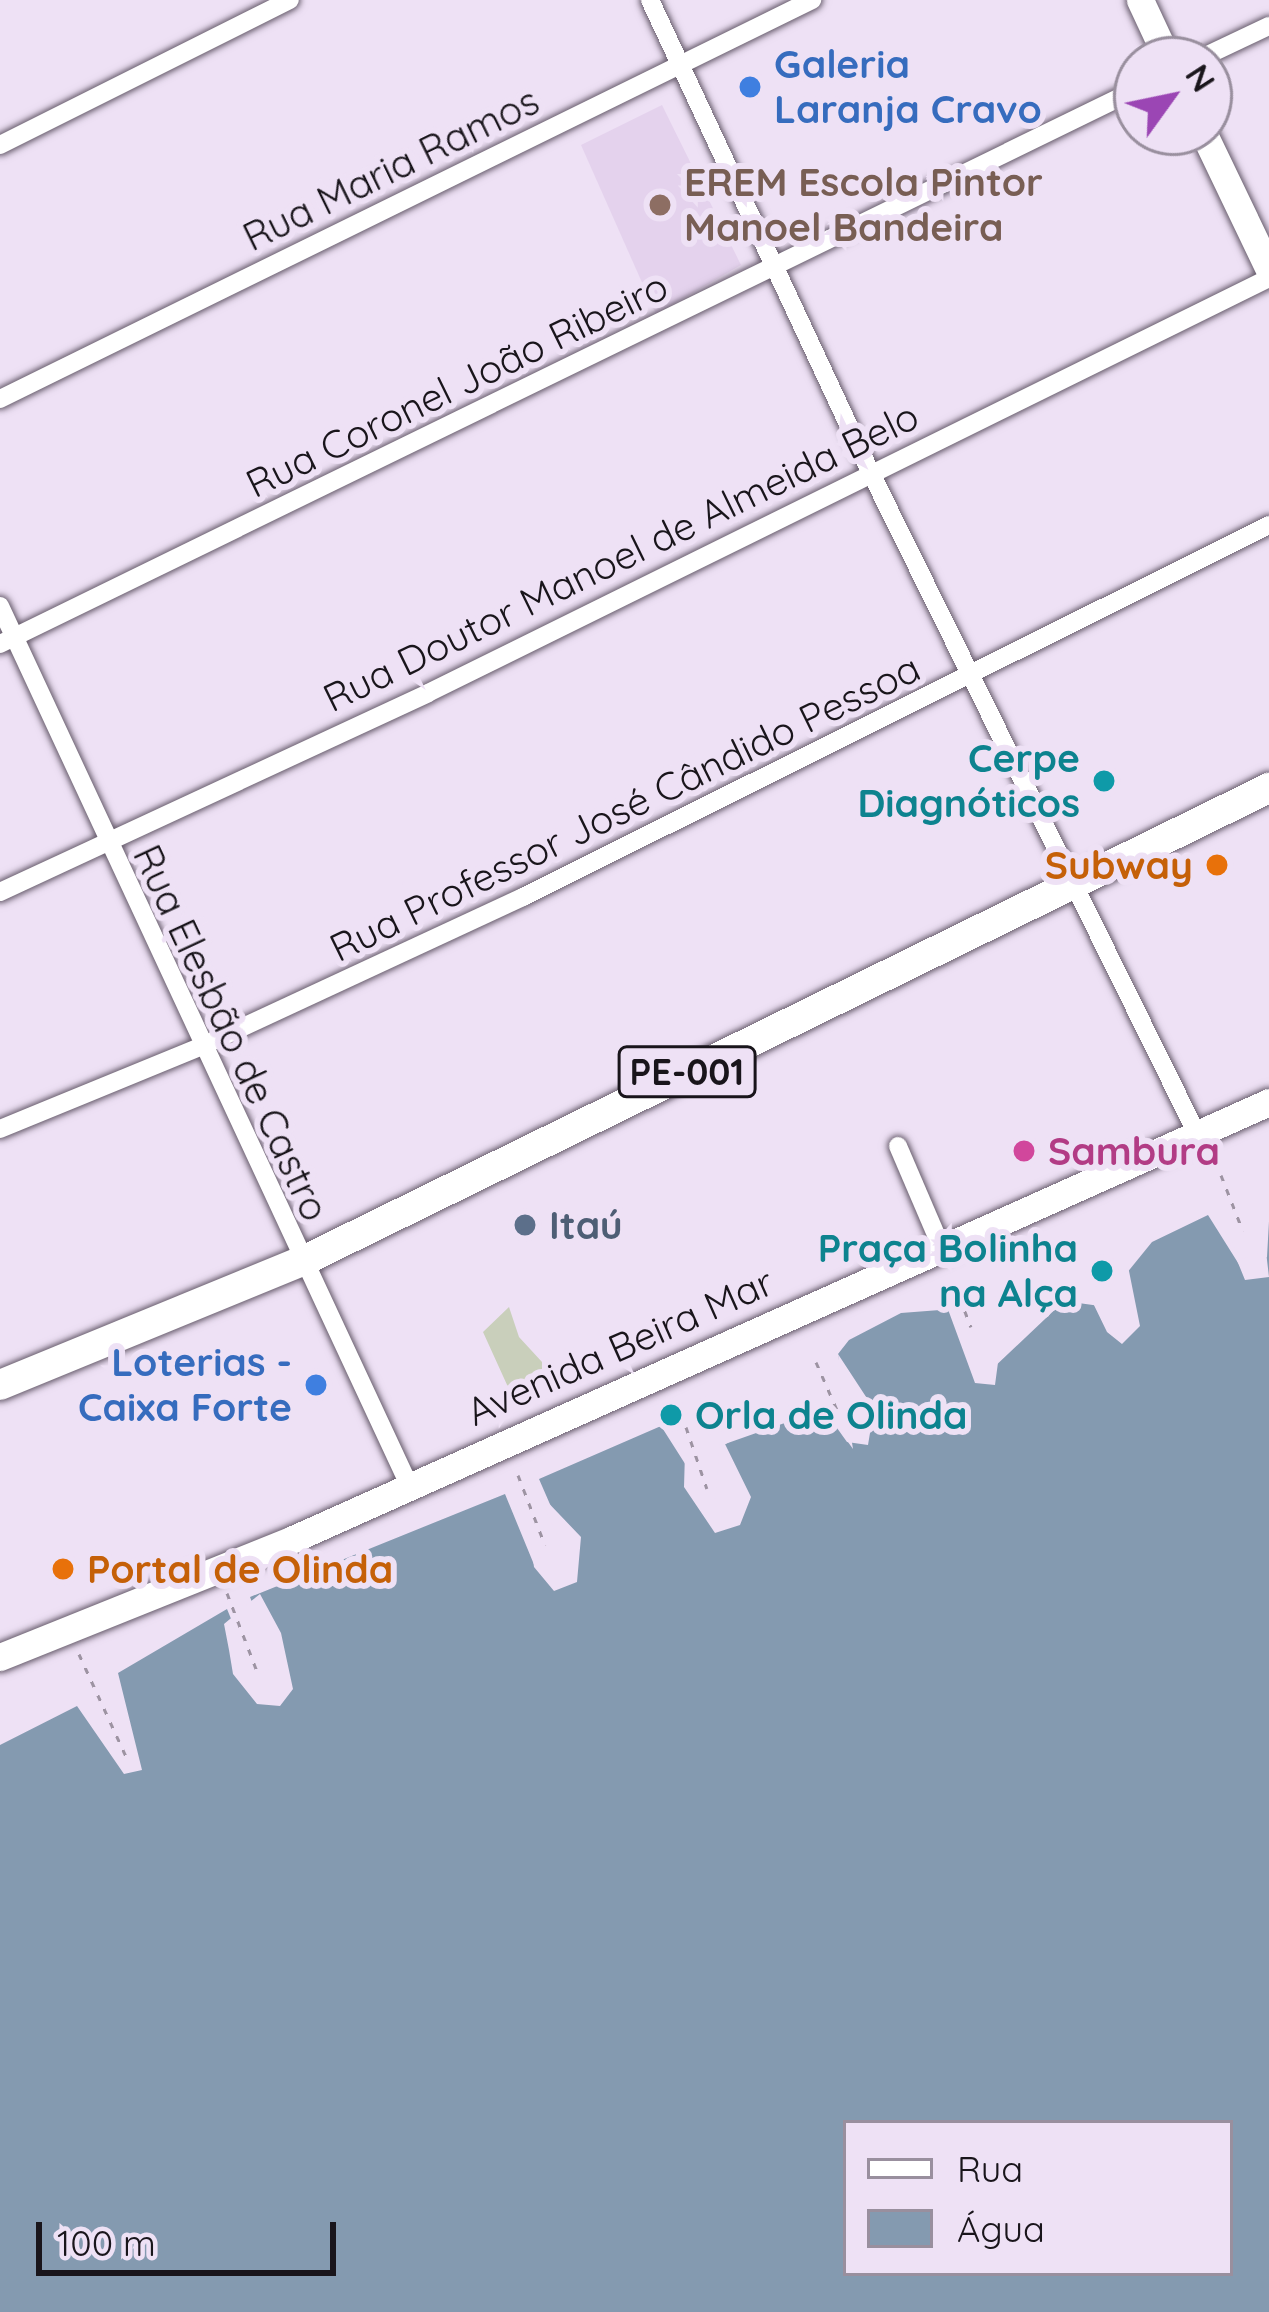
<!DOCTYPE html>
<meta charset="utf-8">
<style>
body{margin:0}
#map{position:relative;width:1269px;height:2312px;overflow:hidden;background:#eee1f5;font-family:Quicksand,sans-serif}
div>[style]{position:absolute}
.built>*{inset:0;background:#e4d2ed}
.green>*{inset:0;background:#c9cfbb}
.water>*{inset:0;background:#849ab0}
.pier>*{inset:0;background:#eee1f5}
.path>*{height:3px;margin-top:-1.5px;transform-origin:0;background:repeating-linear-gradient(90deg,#9d93a2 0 6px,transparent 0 15px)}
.roads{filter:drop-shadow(0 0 3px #675c6c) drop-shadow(0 0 3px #675c6c)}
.street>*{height:18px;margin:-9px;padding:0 9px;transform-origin:9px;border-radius:9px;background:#fff}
.secondary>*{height:27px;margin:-13.5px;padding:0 13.5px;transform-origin:13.5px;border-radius:13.5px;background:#fff}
.primary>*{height:30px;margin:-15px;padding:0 15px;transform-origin:15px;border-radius:15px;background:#fff}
.dots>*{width:33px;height:33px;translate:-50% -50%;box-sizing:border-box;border:6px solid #eee1f5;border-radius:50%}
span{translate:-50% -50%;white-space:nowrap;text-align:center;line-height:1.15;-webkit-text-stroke:12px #eee1f5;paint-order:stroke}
.shield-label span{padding:3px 9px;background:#eee1f5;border:3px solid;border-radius:9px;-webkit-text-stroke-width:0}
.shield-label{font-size:36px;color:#19151b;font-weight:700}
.shop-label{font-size:39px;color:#366cbe;font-weight:700}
.left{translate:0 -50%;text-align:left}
.right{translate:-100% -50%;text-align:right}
.street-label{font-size:39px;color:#19151b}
.education-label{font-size:39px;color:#785e54;font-weight:700}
.culture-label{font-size:39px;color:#0d838f;font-weight:700}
.food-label{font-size:39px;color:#c56008;font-weight:700}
.hotel-label{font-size:39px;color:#b23c85;font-weight:700}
.service-label{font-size:39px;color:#4e5e75;font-weight:700}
.legend{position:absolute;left:843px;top:2120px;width:390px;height:156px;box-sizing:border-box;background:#eee1f5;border:3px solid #998f9e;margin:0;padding:15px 21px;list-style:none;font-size:36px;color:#19151b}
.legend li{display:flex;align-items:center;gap:24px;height:60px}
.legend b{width:60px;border:3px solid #998f9e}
.north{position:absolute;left:1113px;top:36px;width:120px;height:120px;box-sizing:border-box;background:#eee1f5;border:3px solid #998f9e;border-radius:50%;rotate:57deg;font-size:33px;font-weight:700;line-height:48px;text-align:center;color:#19151b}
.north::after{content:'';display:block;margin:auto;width:42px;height:54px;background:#9b46b4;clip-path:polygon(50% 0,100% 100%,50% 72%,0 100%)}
.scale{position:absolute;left:36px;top:2222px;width:300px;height:54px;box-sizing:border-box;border:6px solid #19151b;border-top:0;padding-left:15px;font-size:36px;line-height:42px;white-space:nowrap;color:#19151b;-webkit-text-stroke:9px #eee1f5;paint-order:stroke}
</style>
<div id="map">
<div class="built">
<i style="clip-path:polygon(662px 105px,741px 265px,656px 314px,581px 145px)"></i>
</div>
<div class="green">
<i style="clip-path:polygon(509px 1307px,519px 1337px,542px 1362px,542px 1384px,529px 1398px,508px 1387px,483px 1332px)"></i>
</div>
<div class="water">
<i style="clip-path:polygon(evenodd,1208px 1215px,1240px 1266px,1267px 1257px,1269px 1221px,1269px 2312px,0 2312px,0 1745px,77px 1706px,124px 1774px,142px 1770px,118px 1673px,227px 1609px,257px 1682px,278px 1670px,250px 1597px,505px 1494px,535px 1567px,569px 1548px,539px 1479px,661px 1426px,717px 1514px,724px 1445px,813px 1393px,853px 1449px,838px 1354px,849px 1340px,901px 1313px,953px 1309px,990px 1371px,1064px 1301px,1100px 1306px,1152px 1242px,1208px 1215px,846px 2123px,1230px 2123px,1230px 2273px,846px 2273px,846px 2123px)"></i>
</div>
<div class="pier">
<i style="clip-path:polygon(1262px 1217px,1269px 1277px,1245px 1280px,1225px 1231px,1242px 1259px,1261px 1252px)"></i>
<i style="clip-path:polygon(1128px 1266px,1140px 1326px,1122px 1344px,1107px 1332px,1091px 1299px,1107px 1295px)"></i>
<i style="clip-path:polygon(946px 1304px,957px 1305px,991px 1362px,999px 1355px,995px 1385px,975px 1383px)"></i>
<i style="clip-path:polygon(838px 1354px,874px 1409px,868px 1445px,847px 1442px,832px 1421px,813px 1413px,725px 1444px,751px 1497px,740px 1525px,715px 1533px,684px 1487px,685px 1452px,715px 1500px,720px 1441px,810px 1388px,844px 1427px)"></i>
<i style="clip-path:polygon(538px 1492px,581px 1537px,577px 1582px,554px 1591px,534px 1567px,531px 1544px,537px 1559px,562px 1547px)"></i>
<i style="clip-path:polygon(260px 1594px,281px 1633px,293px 1689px,280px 1706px,257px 1704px,233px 1674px,229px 1650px,224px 1624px,236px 1614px,260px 1674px,270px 1668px,246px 1605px)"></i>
</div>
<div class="path">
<i style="left:1221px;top:1175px;width:60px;rotate:68.6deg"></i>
<i style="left:954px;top:1283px;width:47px;rotate:68.9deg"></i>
<i style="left:816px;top:1362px;width:55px;rotate:66.3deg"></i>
<i style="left:686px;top:1427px;width:65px;rotate:71.3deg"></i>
<i style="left:518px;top:1475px;width:75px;rotate:68.9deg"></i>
<i style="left:227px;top:1593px;width:84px;rotate:69deg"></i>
<i style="left:79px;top:1654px;width:112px;rotate:65.3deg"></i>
</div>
<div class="roads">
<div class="street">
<i style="left:650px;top:0;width:518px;rotate:64.97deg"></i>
<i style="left:869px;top:469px;width:741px;rotate:63.75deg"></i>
<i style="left:1197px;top:60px;width:80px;rotate:-25.3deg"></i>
<i style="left:0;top:145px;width:324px;rotate:-26.6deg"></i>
<i style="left:0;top:399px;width:905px;rotate:-26.17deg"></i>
<i style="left:0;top:606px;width:969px;rotate:65.05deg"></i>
<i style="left:0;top:644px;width:1265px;rotate:-26.02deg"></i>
<i style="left:0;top:892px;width:472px;rotate:-24.9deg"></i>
<i style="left:428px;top:693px;width:938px;rotate:-26.26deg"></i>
<i style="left:0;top:1129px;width:218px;rotate:-22.3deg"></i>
<i style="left:202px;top:1046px;width:354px;rotate:-24.9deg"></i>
<i style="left:523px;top:897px;width:834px;rotate:-26.5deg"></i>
<i style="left:898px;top:1146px;width:107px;rotate:66.8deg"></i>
</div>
<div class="secondary">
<i style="left:1140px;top:0;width:66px;rotate:65deg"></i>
<i style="left:1203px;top:132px;width:153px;rotate:64.4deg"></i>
<i style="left:0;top:1657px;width:316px;rotate:-21.9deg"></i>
<i style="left:293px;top:1539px;width:1069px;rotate:-24.12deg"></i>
</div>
<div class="primary">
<i style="left:0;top:1385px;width:327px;rotate:-22.3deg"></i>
<i style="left:303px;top:1261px;width:1076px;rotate:-26.09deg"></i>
</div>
</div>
<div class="dots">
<i style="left:750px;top:87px;background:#3f7fe0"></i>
<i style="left:660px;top:205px;background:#8d6e63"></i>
<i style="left:1104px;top:781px;background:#0f9aa8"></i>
<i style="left:1217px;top:865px;background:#e8710a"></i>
<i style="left:1024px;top:1151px;background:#d1479c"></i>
<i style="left:525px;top:1225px;background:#5c6f8a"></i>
<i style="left:1102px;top:1271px;background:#0f9aa8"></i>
<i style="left:316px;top:1385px;background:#3f7fe0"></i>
<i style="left:671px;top:1415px;background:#0f9aa8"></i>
<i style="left:63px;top:1569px;background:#e8710a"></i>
</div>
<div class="shield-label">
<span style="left:687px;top:1072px">PE-001</span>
</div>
<div class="shop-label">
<span class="left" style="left:774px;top:87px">Galeria<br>Laranja Cravo</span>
<span class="right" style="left:292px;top:1385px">Loterias -<br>Caixa Forte</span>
</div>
<div class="street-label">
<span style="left:391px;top:169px;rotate:-26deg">Rua Maria Ramos</span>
<span style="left:457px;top:385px;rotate:-26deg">Rua Coronel João Ribeiro</span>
<span style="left:621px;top:557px;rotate:-26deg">Rua Doutor Manoel de Almeida Belo</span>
<span style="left:625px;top:808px;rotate:-26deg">Rua Professor José Cândido Pessoa</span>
<span style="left:231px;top:1033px;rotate:65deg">Rua Elesbão de Castro</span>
<span style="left:620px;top:1347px;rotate:-24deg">Avenida Beira Mar</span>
</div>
<div class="education-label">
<span class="left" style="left:684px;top:205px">EREM Escola Pintor<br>Manoel Bandeira</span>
</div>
<div class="culture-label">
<span class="right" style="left:1080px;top:781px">Cerpe<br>Diagnóticos</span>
<span class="right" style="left:1078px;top:1271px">Praça Bolinha<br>na Alça</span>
<span class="left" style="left:695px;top:1415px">Orla de Olinda</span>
</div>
<div class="food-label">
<span class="right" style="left:1193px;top:865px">Subway</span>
<span class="left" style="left:87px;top:1569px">Portal de Olinda</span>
</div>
<div class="hotel-label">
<span class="left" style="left:1048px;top:1151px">Sambura</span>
</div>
<div class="service-label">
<span class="left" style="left:549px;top:1225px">Itaú</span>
</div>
<ul class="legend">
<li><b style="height:15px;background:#fff"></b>Rua</li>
<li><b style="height:33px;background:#849ab0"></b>Água</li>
</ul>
<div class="north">N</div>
<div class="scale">100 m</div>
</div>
